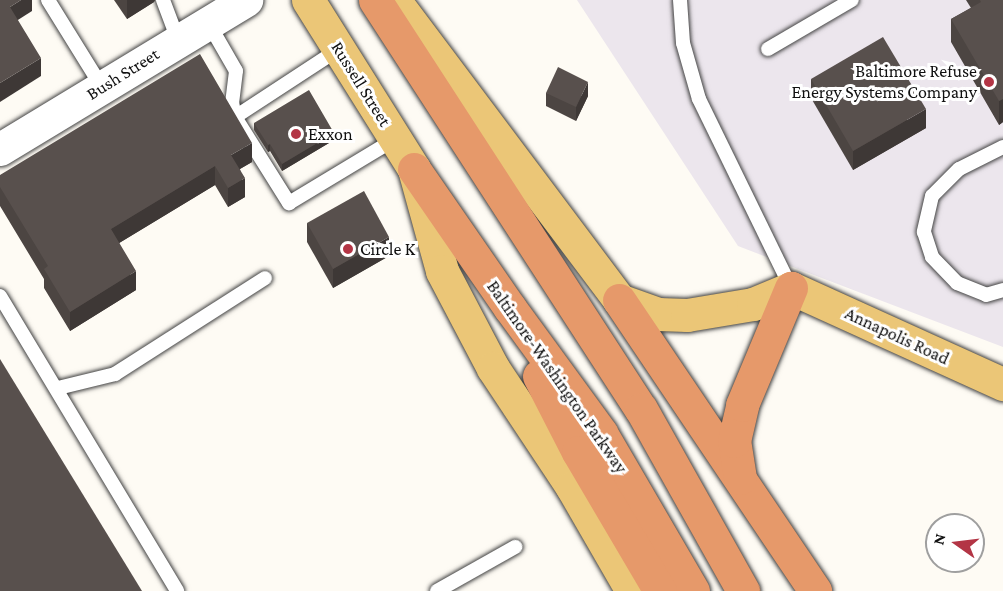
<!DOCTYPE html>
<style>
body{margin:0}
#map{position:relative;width:1003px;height:591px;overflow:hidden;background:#fefbf4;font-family:"Crimson Pro",serif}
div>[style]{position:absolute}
.industrial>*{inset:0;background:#ece6ed}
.roads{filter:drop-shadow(0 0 2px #434343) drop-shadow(0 0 2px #434343)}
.service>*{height:14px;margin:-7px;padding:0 7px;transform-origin:7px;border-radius:7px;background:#fff}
.tertiary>*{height:33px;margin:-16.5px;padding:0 16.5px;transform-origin:16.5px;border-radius:16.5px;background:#fff}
.primary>*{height:33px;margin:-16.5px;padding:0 16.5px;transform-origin:16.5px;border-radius:16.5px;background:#ebc677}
.motorway>*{height:33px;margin:-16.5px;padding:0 16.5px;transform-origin:16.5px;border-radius:16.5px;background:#e6996a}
.wall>*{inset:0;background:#4c4542}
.shaded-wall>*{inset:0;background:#3e3836}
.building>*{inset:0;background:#58504d}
.dots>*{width:16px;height:16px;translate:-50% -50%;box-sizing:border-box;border:3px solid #fff;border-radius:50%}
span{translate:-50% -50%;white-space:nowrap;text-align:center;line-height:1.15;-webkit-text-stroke:6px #fff;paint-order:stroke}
.poi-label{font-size:18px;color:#101010}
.right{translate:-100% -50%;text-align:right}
.left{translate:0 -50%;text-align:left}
.street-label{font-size:18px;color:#101010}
.north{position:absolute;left:925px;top:513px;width:60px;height:60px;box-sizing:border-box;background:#fff;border:2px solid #9f9f9f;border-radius:50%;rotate:284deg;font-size:16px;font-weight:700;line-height:24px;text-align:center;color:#101010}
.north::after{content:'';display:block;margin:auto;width:21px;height:27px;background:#b33545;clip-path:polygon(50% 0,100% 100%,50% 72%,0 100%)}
</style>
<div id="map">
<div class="industrial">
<i style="clip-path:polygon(577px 0,1003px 0,1003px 347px,738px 246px)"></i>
</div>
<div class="roads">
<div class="service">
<i style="left:48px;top:0;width:102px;rotate:58.2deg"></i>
<i style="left:163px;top:0;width:43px;rotate:69.4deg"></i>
<i style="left:680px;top:0;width:43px;rotate:86deg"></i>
<i style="left:683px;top:43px;width:58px;rotate:74.1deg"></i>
<i style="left:699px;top:99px;width:210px;rotate:64deg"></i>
<i style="left:209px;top:24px;width:54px;rotate:60.1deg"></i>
<i style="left:236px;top:71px;width:31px;rotate:97deg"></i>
<i style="left:232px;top:102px;width:15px;rotate:79deg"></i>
<i style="left:235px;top:117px;width:102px;rotate:57.9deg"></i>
<i style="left:289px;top:203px;width:124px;rotate:-31.1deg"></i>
<i style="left:768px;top:49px;width:97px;rotate:-30.3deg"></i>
<i style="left:235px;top:117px;width:124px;rotate:-33.2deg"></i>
<i style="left:1003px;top:147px;width:49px;rotate:153.4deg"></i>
<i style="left:959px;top:169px;width:38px;rotate:135deg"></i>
<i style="left:932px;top:196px;width:37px;rotate:103deg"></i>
<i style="left:924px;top:232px;width:26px;rotate:72deg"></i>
<i style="left:932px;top:257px;width:36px;rotate:46deg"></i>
<i style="left:957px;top:283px;width:31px;rotate:22deg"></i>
<i style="left:986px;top:295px;width:18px;rotate:-16deg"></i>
<i style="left:0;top:296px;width:344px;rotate:59deg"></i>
<i style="left:58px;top:388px;width:59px;rotate:-13.8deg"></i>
<i style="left:115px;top:374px;width:178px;rotate:-32.6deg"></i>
<i style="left:437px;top:591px;width:90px;rotate:-29.4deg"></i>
</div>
<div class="tertiary">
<i style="left:0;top:149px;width:288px;rotate:-31.2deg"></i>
</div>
<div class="primary">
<i style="left:308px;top:0;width:199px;rotate:57.9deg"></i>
<i style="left:414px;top:169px;width:106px;rotate:74.6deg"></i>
<i style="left:442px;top:271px;width:110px;rotate:62.3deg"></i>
<i style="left:493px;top:368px;width:143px;rotate:56.4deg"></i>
<i style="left:572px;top:487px;width:120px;rotate:60deg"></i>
<i style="left:394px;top:0;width:375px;rotate:53.1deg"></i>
<i style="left:619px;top:300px;width:41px;rotate:19.7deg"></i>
<i style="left:658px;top:314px;width:29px;rotate:2deg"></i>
<i style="left:687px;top:315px;width:67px;rotate:-9.5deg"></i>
<i style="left:753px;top:304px;width:41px;rotate:-22.8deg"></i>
<i style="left:791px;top:288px;width:233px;rotate:24.4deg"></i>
</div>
<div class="motorway">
<i style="left:375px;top:0;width:488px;rotate:57deg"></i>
<i style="left:641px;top:409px;width:209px;rotate:60.7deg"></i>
<i style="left:414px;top:169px;width:169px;rotate:55.4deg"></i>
<i style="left:510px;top:308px;width:155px;rotate:53.9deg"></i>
<i style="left:601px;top:433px;width:183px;rotate:59.8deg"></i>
<i style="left:619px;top:300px;width:351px;rotate:56deg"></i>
<i style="left:539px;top:376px;width:85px;rotate:62.8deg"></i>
<i style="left:578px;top:452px;width:161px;rotate:59.5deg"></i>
<i style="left:740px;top:478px;width:37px;rotate:-99deg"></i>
<i style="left:734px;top:441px;width:37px;rotate:-77deg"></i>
<i style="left:742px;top:405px;width:127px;rotate:-67.3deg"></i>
</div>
</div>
<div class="wall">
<i style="clip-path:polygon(114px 0,155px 0,154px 2px,127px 19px)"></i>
<i style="clip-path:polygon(966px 0,1003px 0,1003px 122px,999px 125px,951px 42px,951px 19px,971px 8px)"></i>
<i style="clip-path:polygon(811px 79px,926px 128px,853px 170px,811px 98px)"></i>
<i style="clip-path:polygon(546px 93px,588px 96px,576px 121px,546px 106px)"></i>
<i style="clip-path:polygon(254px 123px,334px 140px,282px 171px,270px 151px,268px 152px,254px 130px)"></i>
<i style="clip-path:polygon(252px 162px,240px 169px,245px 197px,228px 207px,215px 185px,119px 243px,136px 290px,70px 331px,44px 288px,44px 279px,0 206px,0 175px)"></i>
<i style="clip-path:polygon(307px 223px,389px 256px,333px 288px,307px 242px)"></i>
</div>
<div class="shaded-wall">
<i style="clip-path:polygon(21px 0,32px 0,32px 11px,10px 25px,10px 7px)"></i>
<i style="clip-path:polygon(127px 0,155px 0,154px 2px,127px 19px)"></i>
<i style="clip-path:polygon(41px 58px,41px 76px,0 102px,0 83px)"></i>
<i style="clip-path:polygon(588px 82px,588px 96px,576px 121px,576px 107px)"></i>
<i style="clip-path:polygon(1003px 99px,1003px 122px,999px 125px,999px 101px)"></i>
<i style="clip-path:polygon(926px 109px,926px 128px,853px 170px,853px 151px)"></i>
<i style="clip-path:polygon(334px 133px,334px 140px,282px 171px,282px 164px)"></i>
<i style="clip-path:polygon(252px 143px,252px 162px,231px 174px,231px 155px)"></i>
<i style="clip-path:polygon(270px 144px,270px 151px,268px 152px,268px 145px)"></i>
<i style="clip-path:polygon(215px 166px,215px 185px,111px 248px,111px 229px)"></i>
<i style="clip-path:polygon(245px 178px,245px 197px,228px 207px,228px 188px)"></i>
<i style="clip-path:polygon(389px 237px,389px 256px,333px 288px,333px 269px)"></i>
<i style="clip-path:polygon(136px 271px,136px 290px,70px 331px,70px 312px)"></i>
</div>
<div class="building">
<i style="clip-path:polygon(0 0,21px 0,10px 7px,41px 58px,0 83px)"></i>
<i style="clip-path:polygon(980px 0,1003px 0,1003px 99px,999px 101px,951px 19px,981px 2px)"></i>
<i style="clip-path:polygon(883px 37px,926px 109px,853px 151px,811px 79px)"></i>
<i style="clip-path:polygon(200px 54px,252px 143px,231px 155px,245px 178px,228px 188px,215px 166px,111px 229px,136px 271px,70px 312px,44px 269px,48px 266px,0 187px,0 175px)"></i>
<i style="clip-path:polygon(558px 67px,588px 82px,576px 107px,546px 93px)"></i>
<i style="clip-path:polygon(309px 90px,334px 133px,282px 164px,270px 144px,268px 145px,254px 123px)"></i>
<i style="clip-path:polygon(364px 191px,389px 237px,333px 269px,307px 223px)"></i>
<i style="clip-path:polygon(0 359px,142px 591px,0 591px)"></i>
</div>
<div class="dots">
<i style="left:989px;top:82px;background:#b33545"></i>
<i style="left:296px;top:134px;background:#b33545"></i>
<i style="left:348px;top:249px;background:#b33545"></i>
</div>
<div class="poi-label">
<span class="right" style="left:977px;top:82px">Baltimore Refuse<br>Energy Systems Company</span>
<span class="left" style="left:308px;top:134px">Exxon</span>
<span class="left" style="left:360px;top:249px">Circle K</span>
</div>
<div class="street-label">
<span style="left:123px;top:74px;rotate:-32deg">Bush Street</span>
<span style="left:361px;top:84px;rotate:58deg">Russell Street</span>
<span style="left:897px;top:336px;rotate:25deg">Annapolis Road</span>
<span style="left:557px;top:377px;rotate:55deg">Baltimore-Washington Parkway</span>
</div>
<div class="north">N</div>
</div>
